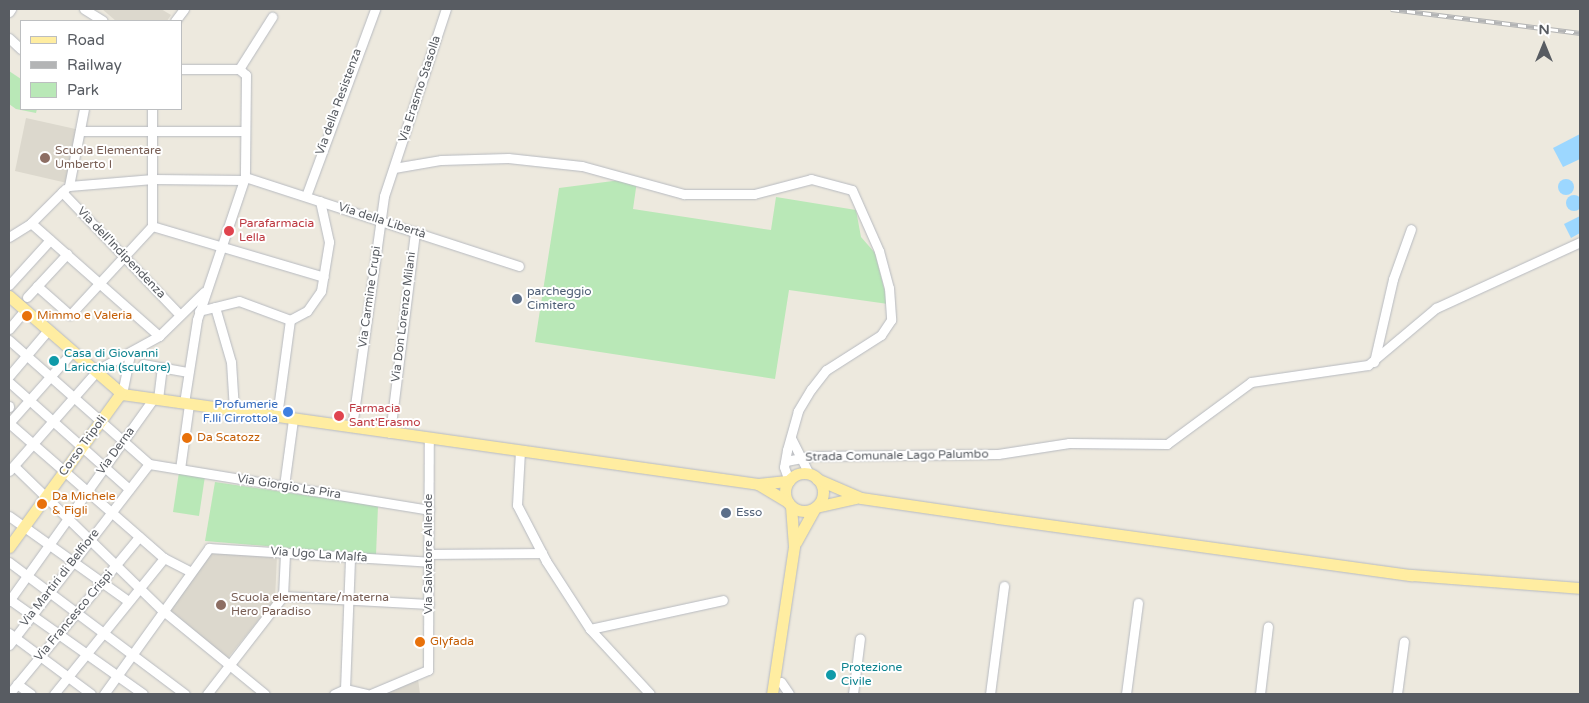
<!DOCTYPE html>
<meta charset="utf-8">
<style>
body{margin:0}
#map{position:relative;width:1589px;height:703px;overflow:hidden;background:#ede9de;font-family:"Varela Round",sans-serif}
div>[style]{position:absolute}
.education>*{inset:0;background:#dcd8cd}
.green>*{inset:0;background:#b9e8b7}
.water>*{inset:0;background:#9cd7ff}
.round{border-radius:50%}
.roads{filter:drop-shadow(0 0 1px #b7bac0) drop-shadow(0 0 1px #b7bac0)}
.minor>*{height:9px;margin:-4.5px;padding:0 4.5px;transform-origin:4.5px;border-radius:4.5px;background:#fff}
.major>*{height:11px;margin:-5.5px;padding:0 5.5px;transform-origin:5.5px;border-radius:5.5px;background:#ffeda1}
.major>.ring{margin:-5.5px;padding:0;box-sizing:content-box;background:none;border:11px solid #ffeda1;border-radius:50%}
.rail>*{height:4.5px;margin-top:-2.25px;transform-origin:0;background:repeating-linear-gradient(90deg,#fff 0 8px,#b3b4b5 0 16px);box-sizing:border-box;border-block:1px solid #b3b4b5}
.dots>*{width:14px;height:14px;translate:-50% -50%;box-sizing:border-box;border:2px solid #fff;border-radius:50%}
span{translate:-50% -50%;white-space:nowrap;text-align:center;line-height:1.15;-webkit-text-stroke:4px #fff;paint-order:stroke}
.street-label{font-size:12px;color:#585c62}
.education-label{font-size:12px;color:#785e54}
.left{translate:0 -50%;text-align:left}
.health-label{font-size:12px;color:#be3a42}
.service-label{font-size:12px;color:#4e5e75}
.food-label{font-size:12px;color:#c56008}
.culture-label{font-size:12px;color:#0d838f}
.shop-label{font-size:12px;color:#366cbe}
.right{translate:-100% -50%;text-align:right}
.frame{position:absolute;inset:0;border:10px solid #585c62;pointer-events:none}
.legend{position:absolute;left:20px;top:20px;width:162px;height:90px;box-sizing:border-box;background:#fff;border:1px solid #bcbec0;margin:0;padding:6px 9px;list-style:none;font-size:15px;color:#585c62}
.legend li{display:flex;align-items:center;gap:10px;height:25px}
.legend b{width:25px;border:1px solid #bcbec0}
.north{position:absolute;left:1519px;top:20px;width:50px;height:50px;-webkit-text-stroke:4px #fff;paint-order:stroke;rotate:0deg;font-size:14px;font-weight:700;line-height:20px;text-align:center;color:#585c62}
.north::after{content:'';display:block;margin:auto;width:18px;height:22px;background:#585c62;clip-path:polygon(50% 0,100% 100%,50% 72%,0 100%)}
</style>
<div id="map">
<div class="education">
<i style="clip-path:polygon(102px 9px,161px 9px,171px 15px,167px 21px,116px 21px)"></i>
<i style="clip-path:polygon(26px 118px,80px 130px,67px 183px,15px 171px)"></i>
<i style="clip-path:polygon(212px 552px,277px 556px,275px 600px,227px 659px,167px 611px)"></i>
<i style="clip-path:polygon(418px 679px,420px 694px,381px 694px)"></i>
</div>
<div class="green">
<i style="clip-path:polygon(9px 71px,21px 79px,21px 109px,37px 109px,36px 113px,16px 109px,9px 104px)"></i>
<i style="clip-path:polygon(613px 181px,637px 181px,633px 209px,771px 230px,776px 197px,856px 210px,861px 237px,875px 253px,888px 304px,789px 290px,775px 379px,535px 342px,559px 188px)"></i>
<i style="clip-path:polygon(179px 472px,205px 476px,199px 516px,173px 512px)"></i>
<i style="clip-path:polygon(215px 482px,378px 506px,376px 555px,205px 541px)"></i>
</div>
<div class="water">
<i style="clip-path:polygon(1580px 134px,1580px 159px,1563px 167px,1553px 148px)"></i>
<i class="round" style="left:1558px;top:179px;width:16px;height:16px"></i>
<i class="round" style="left:1566px;top:195px;width:16px;height:16px"></i>
<i style="clip-path:polygon(1580px 216px,1580px 233px,1571px 238px,1564px 224px)"></i>
</div>
<div class="roads">
<div class="minor">
<i style="left:84px;top:9px;width:22px;rotate:32deg"></i>
<i style="left:9px;top:12px;width:4px;rotate:-56deg"></i>
<i style="left:175px;top:21px;width:15px;rotate:-53deg"></i>
<i style="left:9px;top:38px;width:16px;rotate:43deg"></i>
<i style="left:181px;top:69px;width:58px"></i>
<i style="left:239px;top:69px;width:9px;rotate:41deg"></i>
<i style="left:246px;top:75px;width:102px;rotate:90.6deg"></i>
<i style="left:245px;top:177px;width:151px;rotate:108.6deg"></i>
<i style="left:197px;top:320px;width:84px;rotate:98.9deg"></i>
<i style="left:239px;top:69px;width:62px;rotate:-57.6deg"></i>
<i style="left:80px;top:131px;width:165px"></i>
<i style="left:394px;top:168px;width:48px;rotate:-9.7deg"></i>
<i style="left:441px;top:160px;width:67px;rotate:-1.7deg"></i>
<i style="left:508px;top:158px;width:74px;rotate:6.2deg"></i>
<i style="left:582px;top:166px;width:106px;rotate:15.4deg"></i>
<i style="left:684px;top:194px;width:70px"></i>
<i style="left:754px;top:194px;width:59px;rotate:-14.7deg"></i>
<i style="left:811px;top:179px;width:42px;rotate:15deg"></i>
<i style="left:852px;top:190px;width:67px;rotate:66.1deg"></i>
<i style="left:879px;top:251px;width:38px;rotate:75deg"></i>
<i style="left:889px;top:288px;width:32px;rotate:86deg"></i>
<i style="left:891px;top:320px;width:18px;rotate:124deg"></i>
<i style="left:881px;top:335px;width:65px;rotate:147.5deg"></i>
<i style="left:826px;top:370px;width:24px;rotate:128deg"></i>
<i style="left:811px;top:389px;width:26px;rotate:121deg"></i>
<i style="left:798px;top:411px;width:41px;rotate:105.8deg"></i>
<i style="left:787px;top:450px;width:17px;rotate:100deg"></i>
<i style="left:784px;top:467px;width:15px;rotate:70deg"></i>
<i style="left:245px;top:177px;width:288px;rotate:18deg"></i>
<i style="left:69px;top:186px;width:84px;rotate:-4.8deg"></i>
<i style="left:153px;top:179px;width:91px;rotate:0.6deg"></i>
<i style="left:69px;top:186px;width:78px;rotate:-79deg"></i>
<i style="left:62px;top:192px;width:170px;rotate:46.2deg"></i>
<i style="left:306px;top:196px;width:199px;rotate:-69.7deg"></i>
<i style="left:31px;top:223px;width:171px;rotate:41.4deg"></i>
<i style="left:152px;top:226px;width:179px;rotate:16.5deg"></i>
<i style="left:152px;top:226px;width:117px;rotate:-90deg"></i>
<i style="left:9px;top:237px;width:26px;rotate:-32deg"></i>
<i style="left:31px;top:223px;width:48px;rotate:-45deg"></i>
<i style="left:9px;top:285px;width:61px;rotate:-47.7deg"></i>
<i style="left:37px;top:286px;width:44px;rotate:41.3deg"></i>
<i style="left:70px;top:315px;width:121px;rotate:-47.3deg"></i>
<i style="left:27px;top:297px;width:59px;rotate:-47.1deg"></i>
<i style="left:215px;top:307px;width:57px;rotate:73.8deg"></i>
<i style="left:231px;top:362px;width:48px;rotate:86.4deg"></i>
<i style="left:199px;top:311px;width:41px;rotate:-14deg"></i>
<i style="left:239px;top:301px;width:54px;rotate:20.4deg"></i>
<i style="left:290px;top:320px;width:19px;rotate:-28deg"></i>
<i style="left:307px;top:311px;width:24px;rotate:-55deg"></i>
<i style="left:321px;top:291px;width:50px;rotate:-80.7deg"></i>
<i style="left:329px;top:242px;width:42px;rotate:-102.4deg"></i>
<i style="left:9px;top:329px;width:25px;rotate:-50deg"></i>
<i style="left:9px;top:340px;width:187px;rotate:41.5deg"></i>
<i style="left:1374px;top:362px;width:85px;rotate:-77.1deg"></i>
<i style="left:1393px;top:279px;width:53px;rotate:-70.2deg"></i>
<i style="left:143px;top:364px;width:46px;rotate:10.1deg"></i>
<i style="left:95px;top:371px;width:73px;rotate:-28.7deg"></i>
<i style="left:159px;top:336px;width:63px;rotate:-44.4deg"></i>
<i style="left:9px;top:376px;width:60px;rotate:-49.7deg"></i>
<i style="left:9px;top:382px;width:161px;rotate:41.7deg"></i>
<i style="left:122px;top:394px;width:41px;rotate:-78.7deg"></i>
<i style="left:158px;top:399px;width:31px;rotate:-83deg"></i>
<i style="left:9px;top:407px;width:1px;rotate:-90deg"></i>
<i style="left:277px;top:416px;width:97px;rotate:-82.3deg"></i>
<i style="left:9px;top:423px;width:206px;rotate:41.1deg"></i>
<i style="left:164px;top:558px;width:29px;rotate:27deg"></i>
<i style="left:9px;top:423px;width:95px;rotate:-48.4deg"></i>
<i style="left:352px;top:427px;width:233px;rotate:-82.1deg"></i>
<i style="left:384px;top:196px;width:197px;rotate:-71.7deg"></i>
<i style="left:390px;top:433px;width:203px;rotate:-82.9deg"></i>
<i style="left:791px;top:438px;width:40px;rotate:63.4deg"></i>
<i style="left:520px;top:451px;width:54px;rotate:93.2deg"></i>
<i style="left:517px;top:505px;width:63px;rotate:62.6deg"></i>
<i style="left:546px;top:561px;width:81px;rotate:57.1deg"></i>
<i style="left:590px;top:629px;width:88px;rotate:47.3deg"></i>
<i style="left:786px;top:461px;width:25px;rotate:-11deg"></i>
<i style="left:811px;top:456px;width:187px;rotate:-0.6deg"></i>
<i style="left:998px;top:454px;width:72px;rotate:-8.8deg"></i>
<i style="left:1069px;top:443px;width:98px;rotate:0.6deg"></i>
<i style="left:1167px;top:444px;width:104px;rotate:-36.4deg"></i>
<i style="left:1251px;top:382px;width:118px;rotate:-8.3deg"></i>
<i style="left:1368px;top:365px;width:89px;rotate:-40deg"></i>
<i style="left:1436px;top:308px;width:158px;rotate:-24.6deg"></i>
<i style="left:149px;top:464px;width:284px;rotate:9.3deg"></i>
<i style="left:14px;top:466px;width:205px;rotate:44.2deg"></i>
<i style="left:161px;top:609px;width:134px;rotate:39.3deg"></i>
<i style="left:180px;top:469px;width:66px;rotate:-82.1deg"></i>
<i style="left:9px;top:471px;width:132px;rotate:-48.7deg"></i>
<i style="left:284px;top:486px;width:68px;rotate:-82.3deg"></i>
<i style="left:9px;top:516px;width:146px;rotate:35.5deg"></i>
<i style="left:429px;top:554px;width:113px;rotate:-0.5deg"></i>
<i style="left:9px;top:562px;width:220px;rotate:36.9deg"></i>
<i style="left:283px;top:596px;width:146px;rotate:3.1deg"></i>
<i style="left:9px;top:599px;width:164px;rotate:35.3deg"></i>
<i style="left:9px;top:601px;width:248px;rotate:-54.5deg"></i>
<i style="left:590px;top:629px;width:136px;rotate:-12.3deg"></i>
<i style="left:9px;top:633px;width:102px;rotate:36.6deg"></i>
<i style="left:9px;top:645px;width:229px;rotate:-52.3deg"></i>
<i style="left:781px;top:682px;width:14px;rotate:56deg"></i>
<i style="left:17px;top:684px;width:17px;rotate:36deg"></i>
<i style="left:345px;top:689px;width:131px;rotate:-87.8deg"></i>
<i style="left:9px;top:694px;width:204px;rotate:-50.4deg"></i>
<i style="left:54px;top:694px;width:175px;rotate:-51deg"></i>
<i style="left:104px;top:694px;width:180px;rotate:-54.3deg"></i>
<i style="left:209px;top:548px;width:220px;rotate:3.6deg"></i>
<i style="left:207px;top:694px;width:124px;rotate:-52.2deg"></i>
<i style="left:283px;top:596px;width:43px;rotate:-87.3deg"></i>
<i style="left:334px;top:694px;width:12px;rotate:-24deg"></i>
<i style="left:345px;top:689px;width:22px;rotate:13deg"></i>
<i style="left:371px;top:694px;width:62px;rotate:-22.8deg"></i>
<i style="left:428px;top:670px;width:232px;rotate:-89.8deg"></i>
<i style="left:853px;top:694px;width:56px;rotate:-82.9deg"></i>
<i style="left:990px;top:694px;width:109px;rotate:-82.6deg"></i>
<i style="left:1126px;top:694px;width:92px;rotate:-82.5deg"></i>
<i style="left:1260px;top:694px;width:68px;rotate:-83.3deg"></i>
<i style="left:1397px;top:694px;width:53px;rotate:-82.5deg"></i>
</div>
<div class="major">
<i style="left:9px;top:296px;width:150px;rotate:40.9deg"></i>
<i style="left:122px;top:394px;width:642px;rotate:8.05deg"></i>
<i style="left:758px;top:484px;width:31px;rotate:-6deg"></i>
<i class="ring" style="left:785px;top:473px;width:27px;height:27px"></i>
<i style="left:817px;top:479px;width:48px;rotate:23.4deg"></i>
<i style="left:861px;top:498px;width:138px;rotate:8.3deg"></i>
<i style="left:998px;top:518px;width:417px;rotate:7.9deg"></i>
<i style="left:1411px;top:575px;width:169px;rotate:4.4deg"></i>
<i style="left:758px;top:484px;width:35px;rotate:31deg"></i>
<i style="left:816px;top:507px;width:41px;rotate:-12.7deg"></i>
<i style="left:796px;top:542px;width:38px;rotate:-61deg"></i>
<i style="left:9px;top:547px;width:190px;rotate:-54deg"></i>
<i style="left:772px;top:694px;width:150px;rotate:-81.5deg"></i>
<i style="left:794px;top:546px;width:40px;rotate:-94.3deg"></i>
</div>
</div>
<div class="rail">
<i style="left:1391px;top:9px;width:191px;rotate:7.2deg"></i>
</div>
<div class="dots">
<i style="left:45px;top:158px;background:#8d6e63"></i>
<i style="left:229px;top:231px;background:#e0444e"></i>
<i style="left:517px;top:299px;background:#5c6f8a"></i>
<i style="left:27px;top:316px;background:#e8710a"></i>
<i style="left:54px;top:361px;background:#0f9aa8"></i>
<i style="left:288px;top:412px;background:#3f7fe0"></i>
<i style="left:339px;top:416px;background:#e0444e"></i>
<i style="left:187px;top:438px;background:#e8710a"></i>
<i style="left:42px;top:504px;background:#e8710a"></i>
<i style="left:726px;top:513px;background:#5c6f8a"></i>
<i style="left:221px;top:605px;background:#8d6e63"></i>
<i style="left:420px;top:642px;background:#e8710a"></i>
<i style="left:831px;top:675px;background:#0f9aa8"></i>
</div>
<div class="street-label">
<span style="left:420px;top:89px;rotate:-72deg">Via Erasmo Stasolla</span>
<span style="left:339px;top:102px;rotate:-70deg">Via della Resistenza</span>
<span style="left:382px;top:221px;rotate:18deg">Via della Libertà</span>
<span style="left:121px;top:253px;rotate:46deg">Via dell'Indipendenza</span>
<span style="left:370px;top:297px;rotate:-82deg">Via Carmine Crupi</span>
<span style="left:404px;top:317px;rotate:-83deg">Via Don Lorenzo Milani</span>
<span style="left:83px;top:446px;rotate:-54deg">Corso Tripoli</span>
<span style="left:116px;top:451px;rotate:-54deg">Via Derna</span>
<span style="left:897px;top:456px;rotate:-1deg">Strada Comunale Lago Palumbo</span>
<span style="left:289px;top:487px;rotate:9deg">Via Giorgio La Pira</span>
<span style="left:429px;top:554px;rotate:-90deg">Via Salvatore Allende</span>
<span style="left:319px;top:555px;rotate:4deg">Via Ugo La Malfa</span>
<span style="left:60px;top:578px;rotate:-52deg">Via Martiri di Belfiore</span>
<span style="left:74px;top:616px;rotate:-50deg">Via Francesco Crispi</span>
</div>
<div class="education-label">
<span class="left" style="left:55px;top:158px">Scuola Elementare<br>Umberto I</span>
<span class="left" style="left:231px;top:605px">Scuola elementare/materna<br>Hero Paradiso</span>
</div>
<div class="health-label">
<span class="left" style="left:239px;top:231px">Parafarmacia<br>Lella</span>
<span class="left" style="left:349px;top:416px">Farmacia<br>Sant'Erasmo</span>
</div>
<div class="service-label">
<span class="left" style="left:527px;top:299px">parcheggio<br>Cimitero</span>
<span class="left" style="left:736px;top:513px">Esso</span>
</div>
<div class="food-label">
<span class="left" style="left:37px;top:316px">Mimmo e Valeria</span>
<span class="left" style="left:197px;top:438px">Da Scatozz</span>
<span class="left" style="left:52px;top:504px">Da Michele<br>&amp; Figli</span>
<span class="left" style="left:430px;top:642px">Glyfada</span>
</div>
<div class="culture-label">
<span class="left" style="left:64px;top:361px">Casa di Giovanni<br>Laricchia (scultore)</span>
<span class="left" style="left:841px;top:675px">Protezione<br>Civile</span>
</div>
<div class="shop-label">
<span class="right" style="left:278px;top:412px">Profumerie<br>F.lli Cirrottola</span>
</div>
<div class="frame"></div>
<ul class="legend">
<li><b style="height:6px;background:#ffeda1"></b>Road</li>
<li><b style="height:6px;background:#b3b4b5"></b>Railway</li>
<li><b style="height:14px;background:#b9e8b7"></b>Park</li>
</ul>
<div class="north">N</div>
</div>
